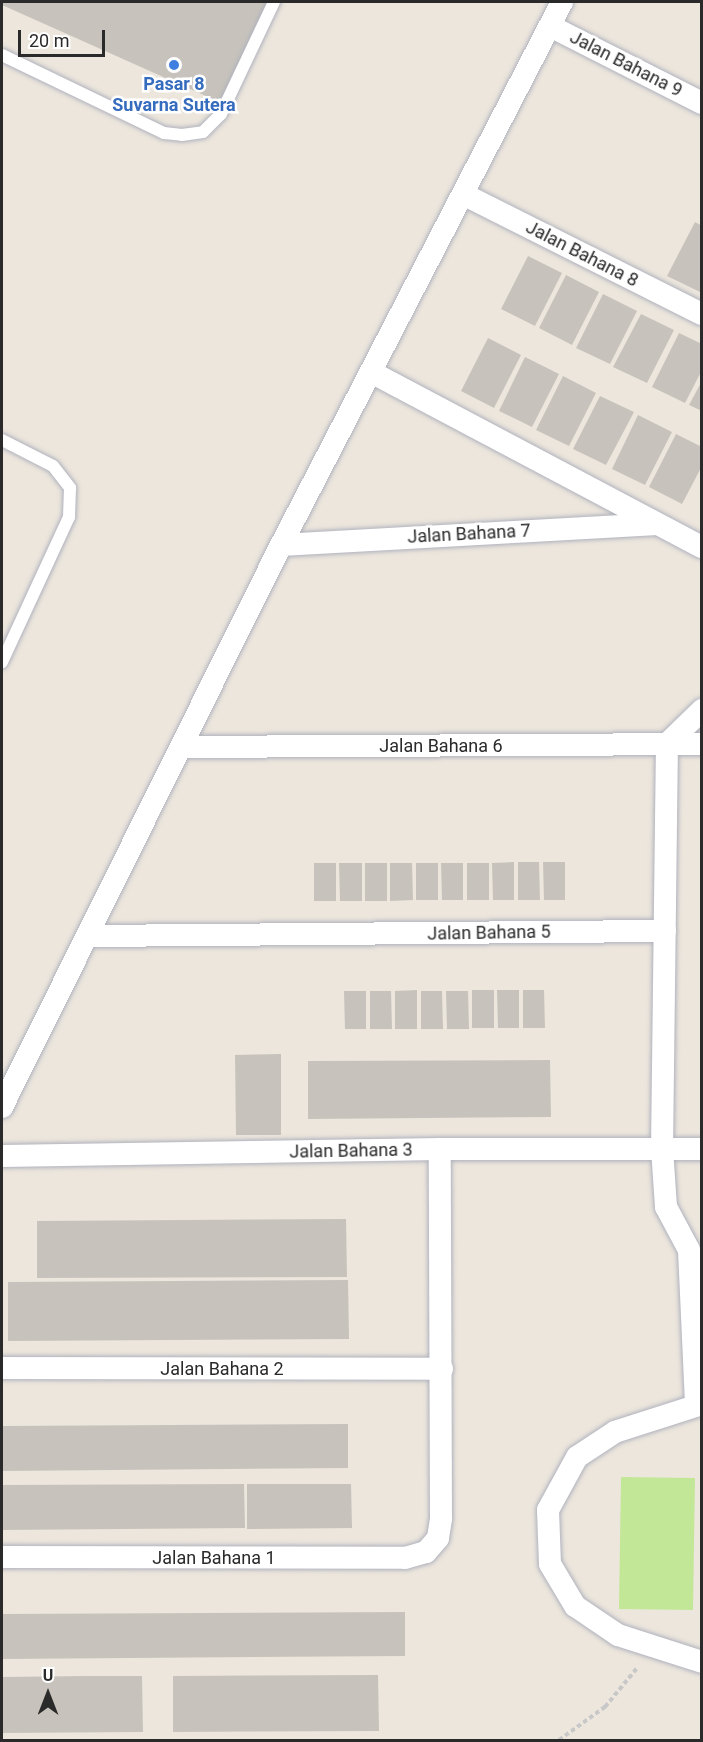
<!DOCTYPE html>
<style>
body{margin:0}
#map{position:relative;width:703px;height:1742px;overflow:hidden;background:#ece6dd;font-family:Roboto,sans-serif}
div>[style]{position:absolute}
.pitch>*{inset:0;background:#c2e797}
.building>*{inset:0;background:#c7c3bc}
.path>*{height:4px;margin-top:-2px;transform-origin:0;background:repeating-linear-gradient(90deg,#c8c8c8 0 4.5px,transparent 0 7.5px)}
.roads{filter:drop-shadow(0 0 2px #b0b2bd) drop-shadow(0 0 2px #b0b2bd)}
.service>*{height:12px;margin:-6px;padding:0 6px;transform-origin:6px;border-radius:6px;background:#fff}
.minor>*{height:22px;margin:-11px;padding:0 11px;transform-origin:11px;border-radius:11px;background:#fff}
.dots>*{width:16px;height:16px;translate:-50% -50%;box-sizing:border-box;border:3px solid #fff;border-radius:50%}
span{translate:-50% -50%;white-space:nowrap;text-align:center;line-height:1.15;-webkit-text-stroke:5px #fff;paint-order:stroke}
.street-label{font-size:18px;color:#2a2a2a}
.shop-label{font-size:18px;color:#366cbe;font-weight:700}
.frame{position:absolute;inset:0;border:3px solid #2a2a2a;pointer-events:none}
.north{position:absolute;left:18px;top:1664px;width:60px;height:60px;-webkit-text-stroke:4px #fff;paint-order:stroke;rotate:0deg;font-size:16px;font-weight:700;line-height:24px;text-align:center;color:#2a2a2a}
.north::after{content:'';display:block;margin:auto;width:21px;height:27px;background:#2a2a2a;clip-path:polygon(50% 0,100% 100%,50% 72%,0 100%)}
.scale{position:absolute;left:18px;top:30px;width:87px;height:27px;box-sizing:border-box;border:3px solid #2a2a2a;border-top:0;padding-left:8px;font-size:18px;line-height:21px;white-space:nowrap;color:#2a2a2a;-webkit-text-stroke:4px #fff;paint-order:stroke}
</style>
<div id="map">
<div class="pitch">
<i style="clip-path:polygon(621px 1477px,695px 1478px,693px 1610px,619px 1609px)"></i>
</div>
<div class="building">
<i style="clip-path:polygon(2px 2px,272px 2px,226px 105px,2px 5px)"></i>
<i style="clip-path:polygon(695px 222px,702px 226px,700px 292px,667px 276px)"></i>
<i style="clip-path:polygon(528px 256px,562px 273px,535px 326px,501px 309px)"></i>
<i style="clip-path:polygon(566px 275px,599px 292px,572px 345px,539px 328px)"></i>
<i style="clip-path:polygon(603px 294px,637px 311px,610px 364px,576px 348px)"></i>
<i style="clip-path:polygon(641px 314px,674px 330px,647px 383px,613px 367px)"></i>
<i style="clip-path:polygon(679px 333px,702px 344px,702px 370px,685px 403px,652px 387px)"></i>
<i style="clip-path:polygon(488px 338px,521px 355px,494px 408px,461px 391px)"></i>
<i style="clip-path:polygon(525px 357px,559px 374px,532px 427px,499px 411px)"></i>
<i style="clip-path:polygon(563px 376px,596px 393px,569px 446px,536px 430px)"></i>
<i style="clip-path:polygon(702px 381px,702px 411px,689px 405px)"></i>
<i style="clip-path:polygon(600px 396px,634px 412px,606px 465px,573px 449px)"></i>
<i style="clip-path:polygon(638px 415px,672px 432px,645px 485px,612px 469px)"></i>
<i style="clip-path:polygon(676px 434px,702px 447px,702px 466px,682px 504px,649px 487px)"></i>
<i style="clip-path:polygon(514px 862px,514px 900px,493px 900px,492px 863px)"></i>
<i style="clip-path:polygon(518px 862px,539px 862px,540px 900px,518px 900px)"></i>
<i style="clip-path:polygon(543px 862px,565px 862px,565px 900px,544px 900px)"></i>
<i style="clip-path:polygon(314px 863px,336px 863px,336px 901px,314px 901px)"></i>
<i style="clip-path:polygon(339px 863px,362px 863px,362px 901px,340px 901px)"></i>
<i style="clip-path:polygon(365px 863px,387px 863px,387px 901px,365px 901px)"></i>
<i style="clip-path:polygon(390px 863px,412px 863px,413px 900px,390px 901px)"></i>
<i style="clip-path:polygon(416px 863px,438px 863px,438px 900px,416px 900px)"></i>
<i style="clip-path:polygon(441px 863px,463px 863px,463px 900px,442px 900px)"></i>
<i style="clip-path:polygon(467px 863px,489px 863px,489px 900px,467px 900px)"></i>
<i style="clip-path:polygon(417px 990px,417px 1029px,395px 1029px,395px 991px)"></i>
<i style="clip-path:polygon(472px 990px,494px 990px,494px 1028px,472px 1028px)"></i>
<i style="clip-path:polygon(497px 990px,519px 990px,519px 1028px,498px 1028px)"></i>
<i style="clip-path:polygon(523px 990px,544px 990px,545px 1028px,523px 1028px)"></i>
<i style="clip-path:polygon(344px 991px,366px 991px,366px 1029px,345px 1029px)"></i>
<i style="clip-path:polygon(370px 991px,391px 991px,392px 1029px,370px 1029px)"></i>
<i style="clip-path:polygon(421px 991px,442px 991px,443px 1029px,421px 1029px)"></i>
<i style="clip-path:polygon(446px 991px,468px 991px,469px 1029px,447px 1029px)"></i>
<i style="clip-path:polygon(281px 1054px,281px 1135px,236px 1135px,235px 1055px)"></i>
<i style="clip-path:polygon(550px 1060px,551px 1117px,308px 1119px,308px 1061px)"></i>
<i style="clip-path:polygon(346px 1219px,347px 1277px,37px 1278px,37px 1221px)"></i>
<i style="clip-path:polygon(348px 1280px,349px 1339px,8px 1341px,8px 1282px)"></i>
<i style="clip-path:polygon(348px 1424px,348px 1468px,2px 1471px,2px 1426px)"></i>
<i style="clip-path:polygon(244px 1484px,245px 1528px,2px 1530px,2px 1485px)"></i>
<i style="clip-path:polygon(247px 1484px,351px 1484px,352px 1528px,247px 1529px)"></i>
<i style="clip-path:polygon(405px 1612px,405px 1656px,2px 1659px,2px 1614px)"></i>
<i style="clip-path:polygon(378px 1675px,379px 1731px,173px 1732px,173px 1676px)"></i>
<i style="clip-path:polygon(87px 1676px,142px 1676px,143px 1732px,2px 1733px,2px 1677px)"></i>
</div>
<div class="path">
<i style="left:559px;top:1740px;width:57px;rotate:-35.7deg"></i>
<i style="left:605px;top:1707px;width:50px;rotate:-50.6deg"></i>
</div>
<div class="roads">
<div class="service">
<i style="left:2px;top:55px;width:180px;rotate:25.7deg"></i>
<i style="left:164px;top:133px;width:18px;rotate:6deg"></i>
<i style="left:182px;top:135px;width:21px;rotate:-8deg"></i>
<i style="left:203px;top:132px;width:25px;rotate:-45deg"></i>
<i style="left:221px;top:114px;width:124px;rotate:-64.7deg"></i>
<i style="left:2px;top:440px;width:57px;rotate:27deg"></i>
<i style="left:53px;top:466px;width:28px;rotate:52deg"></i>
<i style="left:70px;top:488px;width:29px;rotate:92deg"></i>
<i style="left:69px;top:517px;width:160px;rotate:114.8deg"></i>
</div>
<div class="minor">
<i style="left:550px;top:26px;width:170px;rotate:26.9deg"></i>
<i style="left:463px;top:194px;width:267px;rotate:26.7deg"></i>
<i style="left:371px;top:372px;width:374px;rotate:27.9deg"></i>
<i style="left:281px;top:545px;width:377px;rotate:-3.2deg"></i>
<i style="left:181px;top:747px;width:521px;rotate:-0.33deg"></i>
<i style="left:89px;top:936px;width:576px;rotate:-0.5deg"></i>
<i style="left:2px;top:1107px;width:627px;rotate:-63.6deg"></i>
<i style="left:281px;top:545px;width:611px;rotate:-62.64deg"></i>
<i style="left:2px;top:1156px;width:438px;rotate:-0.9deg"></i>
<i style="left:440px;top:1149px;width:262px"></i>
<i style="left:2px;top:1368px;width:440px;rotate:0.1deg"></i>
<i style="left:696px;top:1404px;width:154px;rotate:-92.6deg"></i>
<i style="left:689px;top:1250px;width:49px;rotate:-118.1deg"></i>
<i style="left:666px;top:1207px;width:58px;rotate:-93.9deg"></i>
<i style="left:662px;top:1149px;width:405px;rotate:-89.3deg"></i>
<i style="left:667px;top:744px;width:49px;rotate:-44.2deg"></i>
<i style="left:702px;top:1404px;width:91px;rotate:162.2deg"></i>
<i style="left:615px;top:1432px;width:45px;rotate:146.7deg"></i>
<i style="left:577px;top:1457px;width:60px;rotate:118.7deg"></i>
<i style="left:548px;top:1510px;width:54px;rotate:87.9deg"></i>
<i style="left:550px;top:1564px;width:49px;rotate:59.2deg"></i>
<i style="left:575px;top:1606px;width:52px;rotate:34deg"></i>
<i style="left:618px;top:1635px;width:88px;rotate:17.8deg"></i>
<i style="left:2px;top:1557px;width:403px;rotate:0.1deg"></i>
<i style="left:405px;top:1558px;width:22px;rotate:-16deg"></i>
<i style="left:426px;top:1552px;width:18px;rotate:-49deg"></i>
<i style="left:438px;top:1538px;width:20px;rotate:-81deg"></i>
<i style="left:441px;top:1518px;width:369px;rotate:-90.2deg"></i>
</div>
</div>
<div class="dots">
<i style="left:174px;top:65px;background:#3f7fe0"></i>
</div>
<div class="street-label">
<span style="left:626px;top:64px;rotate:27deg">Jalan Bahana 9</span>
<span style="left:582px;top:254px;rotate:27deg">Jalan Bahana 8</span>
<span style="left:469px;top:534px;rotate:-3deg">Jalan Bahana 7</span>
<span style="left:441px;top:746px">Jalan Bahana 6</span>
<span style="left:489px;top:933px;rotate:-1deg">Jalan Bahana 5</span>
<span style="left:351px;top:1151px;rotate:-1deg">Jalan Bahana 3</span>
<span style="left:222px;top:1369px">Jalan Bahana 2</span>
<span style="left:214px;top:1558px">Jalan Bahana 1</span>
</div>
<div class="shop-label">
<span style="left:174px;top:95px">Pasar 8<br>Suvarna Sutera</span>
</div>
<div class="frame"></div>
<div class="north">U</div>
<div class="scale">20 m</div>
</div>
